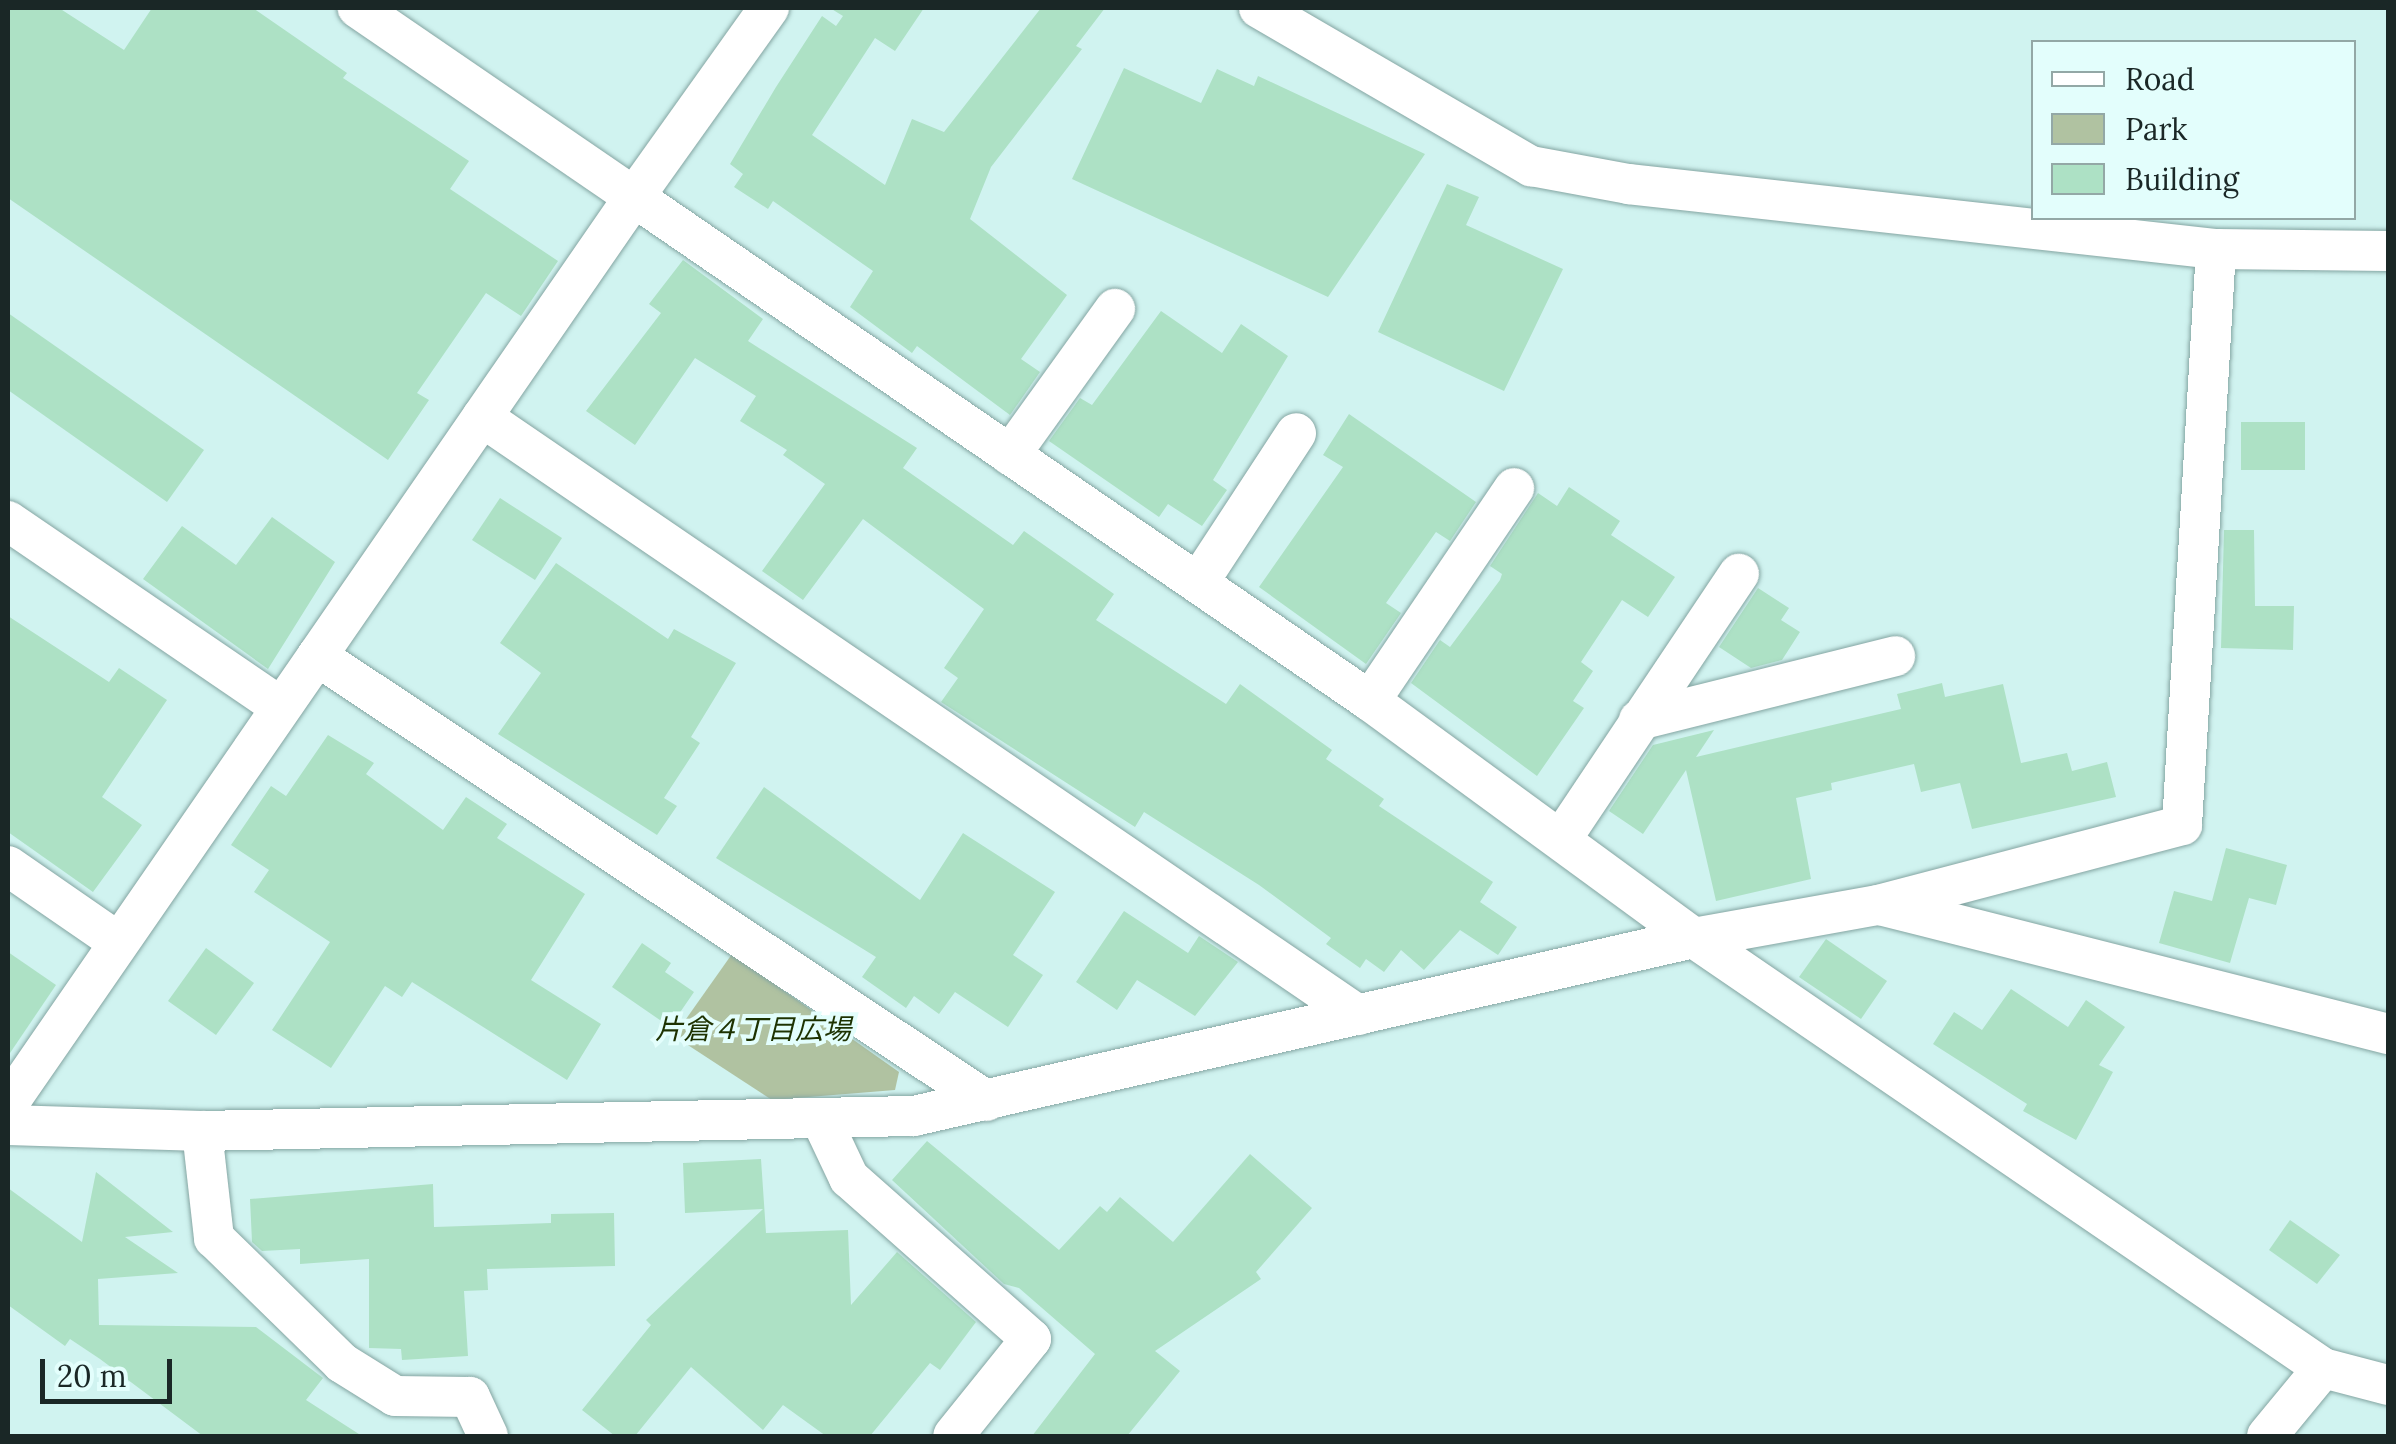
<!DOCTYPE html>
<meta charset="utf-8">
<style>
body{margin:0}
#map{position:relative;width:2396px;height:1444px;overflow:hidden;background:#d0f3f0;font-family:Lora,"Noto Sans JP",serif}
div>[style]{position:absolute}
.green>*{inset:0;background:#b0c2a1}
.building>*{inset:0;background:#ade1c5}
.roads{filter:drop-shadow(0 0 2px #84a5a2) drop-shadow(0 0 2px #84a5a2)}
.minor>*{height:40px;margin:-20px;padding:0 20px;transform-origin:20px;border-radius:20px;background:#fff}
span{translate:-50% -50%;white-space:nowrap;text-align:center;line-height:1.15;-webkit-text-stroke:8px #e3fefc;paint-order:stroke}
.park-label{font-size:28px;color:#1d3201;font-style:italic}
.frame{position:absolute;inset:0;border:10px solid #1a2726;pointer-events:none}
.legend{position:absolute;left:2031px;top:40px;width:325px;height:180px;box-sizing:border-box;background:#e3fefc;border:2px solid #93a8a6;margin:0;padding:12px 18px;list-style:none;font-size:30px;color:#1a2726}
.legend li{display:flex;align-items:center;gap:20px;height:50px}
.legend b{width:50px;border:2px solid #93a8a6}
.scale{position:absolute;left:40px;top:1359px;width:132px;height:45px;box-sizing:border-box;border:5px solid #1a2726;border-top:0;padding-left:12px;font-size:30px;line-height:35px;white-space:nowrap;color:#1a2726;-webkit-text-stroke:8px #e3fefc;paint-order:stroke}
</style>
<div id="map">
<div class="green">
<i style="clip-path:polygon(732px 954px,899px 1072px,895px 1090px,772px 1100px,674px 1036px)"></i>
</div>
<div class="building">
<i style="clip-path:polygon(8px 8px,59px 8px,124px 50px,152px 8px,253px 8px,347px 73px,343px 78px,469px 161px,450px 189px,558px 261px,521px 316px,486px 293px,417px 393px,429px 400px,388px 460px,8px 198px)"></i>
<i style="clip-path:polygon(830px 8px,924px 8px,895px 51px,875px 38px,812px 135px,885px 185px,912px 119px,944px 132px,1041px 8px,1105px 8px,1076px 46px,1082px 49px,991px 167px,970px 219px,1067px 295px,1021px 359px,1040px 372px,1010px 415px,917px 346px,912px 353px,850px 307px,873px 271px,773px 201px,768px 209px,734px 187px,743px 174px,730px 164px,776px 87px,822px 16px,836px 26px,843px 16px)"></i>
<i style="clip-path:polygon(1124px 68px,1201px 103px,1217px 69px,1254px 86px,1258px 76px,1425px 154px,1328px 297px,1072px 179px)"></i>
<i style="clip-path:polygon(1447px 184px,1479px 197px,1466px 225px,1563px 269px,1504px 391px,1378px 332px)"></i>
<i style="clip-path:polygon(683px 260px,763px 319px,748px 341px,917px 448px,903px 468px,1013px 545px,1024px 531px,1114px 594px,1096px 620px,1226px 704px,1240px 684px,1332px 750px,1326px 759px,1384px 799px,1379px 806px,1493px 882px,1480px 902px,1517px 927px,1498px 955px,1460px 930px,1424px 970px,1401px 950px,1384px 972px,1366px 959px,1360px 968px,1326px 944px,1331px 938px,1259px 885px,1144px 812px,1135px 827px,941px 702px,958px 678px,944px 668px,984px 609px,863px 519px,803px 600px,762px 571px,825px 484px,783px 455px,787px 450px,740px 421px,756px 396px,695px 358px,635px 445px,586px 411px,661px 313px,649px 304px)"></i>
<i style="clip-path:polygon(1161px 311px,1222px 353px,1241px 324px,1288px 356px,1213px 480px,1227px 490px,1202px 526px,1168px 504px,1159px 517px,1049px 441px,1080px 398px,1092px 405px)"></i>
<i style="clip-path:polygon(8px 313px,204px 450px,167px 502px,8px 390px)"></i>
<i style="clip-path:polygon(1349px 414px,1476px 502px,1450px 541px,1436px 532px,1386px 603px,1401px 613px,1366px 664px,1259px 587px,1343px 467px,1323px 455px)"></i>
<i style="clip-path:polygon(2241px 422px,2305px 422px,2305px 470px,2241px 470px)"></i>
<i style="clip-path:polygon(1569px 487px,1620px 521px,1611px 535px,1675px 577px,1648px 617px,1622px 600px,1581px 662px,1593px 671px,1573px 701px,1584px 708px,1537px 776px,1411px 683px,1440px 640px,1450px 647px,1500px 580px,1502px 574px,1490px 566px,1538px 493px,1557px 506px)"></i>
<i style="clip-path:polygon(500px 498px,562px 538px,535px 580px,472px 540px)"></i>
<i style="clip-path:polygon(272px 517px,335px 562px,268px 669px,143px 579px,182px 526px,236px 565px)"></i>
<i style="clip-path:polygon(2224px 530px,2254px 530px,2255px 606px,2294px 606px,2293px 650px,2221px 648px)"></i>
<i style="clip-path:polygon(556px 563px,668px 639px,674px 629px,736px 663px,691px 737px,700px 743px,664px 798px,677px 806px,657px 835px,498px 734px,541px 673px,500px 643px)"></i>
<i style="clip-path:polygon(1758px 588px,1789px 608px,1781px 620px,1800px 632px,1782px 660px,1751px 668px,1719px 647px)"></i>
<i style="clip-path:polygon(8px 616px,109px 682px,119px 668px,167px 700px,102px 797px,142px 825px,93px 892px,8px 832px)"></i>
<i style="clip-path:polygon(1942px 683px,1945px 697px,2003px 684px,2021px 763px,2067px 753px,2072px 771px,2107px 762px,2116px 797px,1972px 829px,1960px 783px,1921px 792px,1914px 764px,1831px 783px,1832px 790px,1796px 798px,1811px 879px,1716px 901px,1686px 770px,1643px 834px,1609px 811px,1653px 745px,1714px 730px,1696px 757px,1901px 709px,1897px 694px)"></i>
<i style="clip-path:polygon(328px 735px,374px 763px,366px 774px,443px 830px,466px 797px,507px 824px,497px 838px,585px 894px,531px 980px,601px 1024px,567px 1080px,412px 982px,402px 997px,385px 986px,331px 1068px,272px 1030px,330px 942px,254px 892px,269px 870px,231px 845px,271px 786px,286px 796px)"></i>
<i style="clip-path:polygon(764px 787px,920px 900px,963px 833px,1055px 892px,1013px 955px,1043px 975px,1008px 1027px,955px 992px,939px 1014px,914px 996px,906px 1008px,862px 977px,876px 957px,716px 858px)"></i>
<i style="clip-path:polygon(2226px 848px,2287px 865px,2276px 905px,2249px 898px,2230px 963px,2159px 943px,2174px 891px,2212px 901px)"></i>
<i style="clip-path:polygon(1124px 911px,1188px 953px,1199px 936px,1238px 962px,1195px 1016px,1137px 980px,1117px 1010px,1076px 982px)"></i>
<i style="clip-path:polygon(1826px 939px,1887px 981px,1861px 1019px,1799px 977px)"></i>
<i style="clip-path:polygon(642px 943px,671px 963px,665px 972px,694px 992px,670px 1027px,612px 987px)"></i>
<i style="clip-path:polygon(206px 948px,254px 983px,216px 1035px,168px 1001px)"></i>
<i style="clip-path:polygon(8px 952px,56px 985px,8px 1056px)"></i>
<i style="clip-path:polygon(2011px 989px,2068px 1027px,2086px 1000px,2125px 1027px,2099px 1065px,2113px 1072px,2076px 1140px,2023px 1111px,2027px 1104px,1933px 1044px,1954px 1012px,1982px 1030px)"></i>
<i style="clip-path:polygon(927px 1141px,1059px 1250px,1100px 1206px,1107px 1212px,1120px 1197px,1173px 1242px,1250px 1154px,1312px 1208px,1256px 1272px,1261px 1279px,1155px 1351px,1180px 1371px,1127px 1436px,1032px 1436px,1095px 1354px,1019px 1288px,1004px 1284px,892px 1180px)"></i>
<i style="clip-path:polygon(761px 1159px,766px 1233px,848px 1230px,851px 1305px,897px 1252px,976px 1322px,940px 1370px,930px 1363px,870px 1436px,826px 1436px,783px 1405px,763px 1430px,691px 1367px,635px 1436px,615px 1436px,582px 1410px,651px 1325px,646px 1320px,763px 1209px,685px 1213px,683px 1163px)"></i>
<i style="clip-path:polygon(96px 1172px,173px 1232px,125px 1237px,178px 1273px,98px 1279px,99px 1325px,256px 1327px,323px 1378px,306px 1400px,362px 1436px,203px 1436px,100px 1359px,70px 1339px,65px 1346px,8px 1305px,8px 1188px,82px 1242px)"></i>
<i style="clip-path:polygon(433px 1184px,434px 1227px,551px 1223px,551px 1214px,614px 1213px,615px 1266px,487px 1269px,488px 1290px,464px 1291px,468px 1356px,402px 1360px,401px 1349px,369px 1348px,369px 1259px,300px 1264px,300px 1249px,262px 1251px,252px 1242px,250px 1199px)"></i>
<i style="clip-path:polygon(2290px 1220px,2340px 1255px,2317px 1284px,2269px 1250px)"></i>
</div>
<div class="roads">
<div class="minor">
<i style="left:769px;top:8px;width:232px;rotate:125.5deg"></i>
<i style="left:634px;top:197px;width:892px;rotate:34.4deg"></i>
<i style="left:1370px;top:701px;width:401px;rotate:36.2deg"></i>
<i style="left:1694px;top:938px;width:762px;rotate:34.36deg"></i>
<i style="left:2323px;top:1368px;width:67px;rotate:14.7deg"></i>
<i style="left:1259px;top:8px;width:315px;rotate:30.2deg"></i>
<i style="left:1531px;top:166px;width:99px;rotate:10.5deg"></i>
<i style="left:1628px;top:184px;width:592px;rotate:6.31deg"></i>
<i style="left:2216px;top:249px;width:172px;rotate:0.7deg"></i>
<i style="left:482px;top:417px;width:1061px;rotate:34.32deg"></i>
<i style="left:1010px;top:455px;width:180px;rotate:-54.3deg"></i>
<i style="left:8px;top:521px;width:330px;rotate:34.3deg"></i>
<i style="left:1198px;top:583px;width:179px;rotate:-56.8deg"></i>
<i style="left:317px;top:656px;width:804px;rotate:33.59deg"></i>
<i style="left:1370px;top:701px;width:257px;rotate:-55.9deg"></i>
<i style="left:1639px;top:720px;width:264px;rotate:-14deg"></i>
<i style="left:1562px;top:838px;width:318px;rotate:-56.2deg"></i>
<i style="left:8px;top:866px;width:134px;rotate:34.6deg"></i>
<i style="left:1884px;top:906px;width:520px;rotate:14.25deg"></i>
<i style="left:8px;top:1104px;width:1102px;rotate:-55.39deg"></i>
<i style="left:634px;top:197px;width:335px;rotate:-145.6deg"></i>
<i style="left:822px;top:1121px;width:63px;rotate:64.7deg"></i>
<i style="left:849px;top:1178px;width:243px;rotate:41.5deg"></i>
<i style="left:1031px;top:1339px;width:124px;rotate:128.8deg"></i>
<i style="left:8px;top:1125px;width:194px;rotate:1.8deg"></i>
<i style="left:202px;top:1131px;width:712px;rotate:-1.21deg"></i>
<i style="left:914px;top:1116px;width:800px;rotate:-12.86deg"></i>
<i style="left:1694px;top:938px;width:187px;rotate:-10.2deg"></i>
<i style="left:1878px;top:905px;width:314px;rotate:-14.7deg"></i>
<i style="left:2182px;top:825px;width:577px;rotate:-86.62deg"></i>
<i style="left:202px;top:1131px;width:108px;rotate:83.6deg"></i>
<i style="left:214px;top:1238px;width:179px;rotate:44.3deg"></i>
<i style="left:342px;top:1363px;width:62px;rotate:31.9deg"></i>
<i style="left:395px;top:1396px;width:75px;rotate:0.8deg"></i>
<i style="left:470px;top:1397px;width:43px;rotate:65.2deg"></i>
<i style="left:2267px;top:1436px;width:88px;rotate:-50.5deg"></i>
</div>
</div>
<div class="park-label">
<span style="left:753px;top:1029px">片倉４丁目広場</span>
</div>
<div class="frame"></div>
<ul class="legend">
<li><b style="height:12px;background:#fff"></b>Road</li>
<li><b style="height:28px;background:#b0c2a1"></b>Park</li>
<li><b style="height:28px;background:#ade1c5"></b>Building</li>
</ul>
<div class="scale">20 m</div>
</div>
